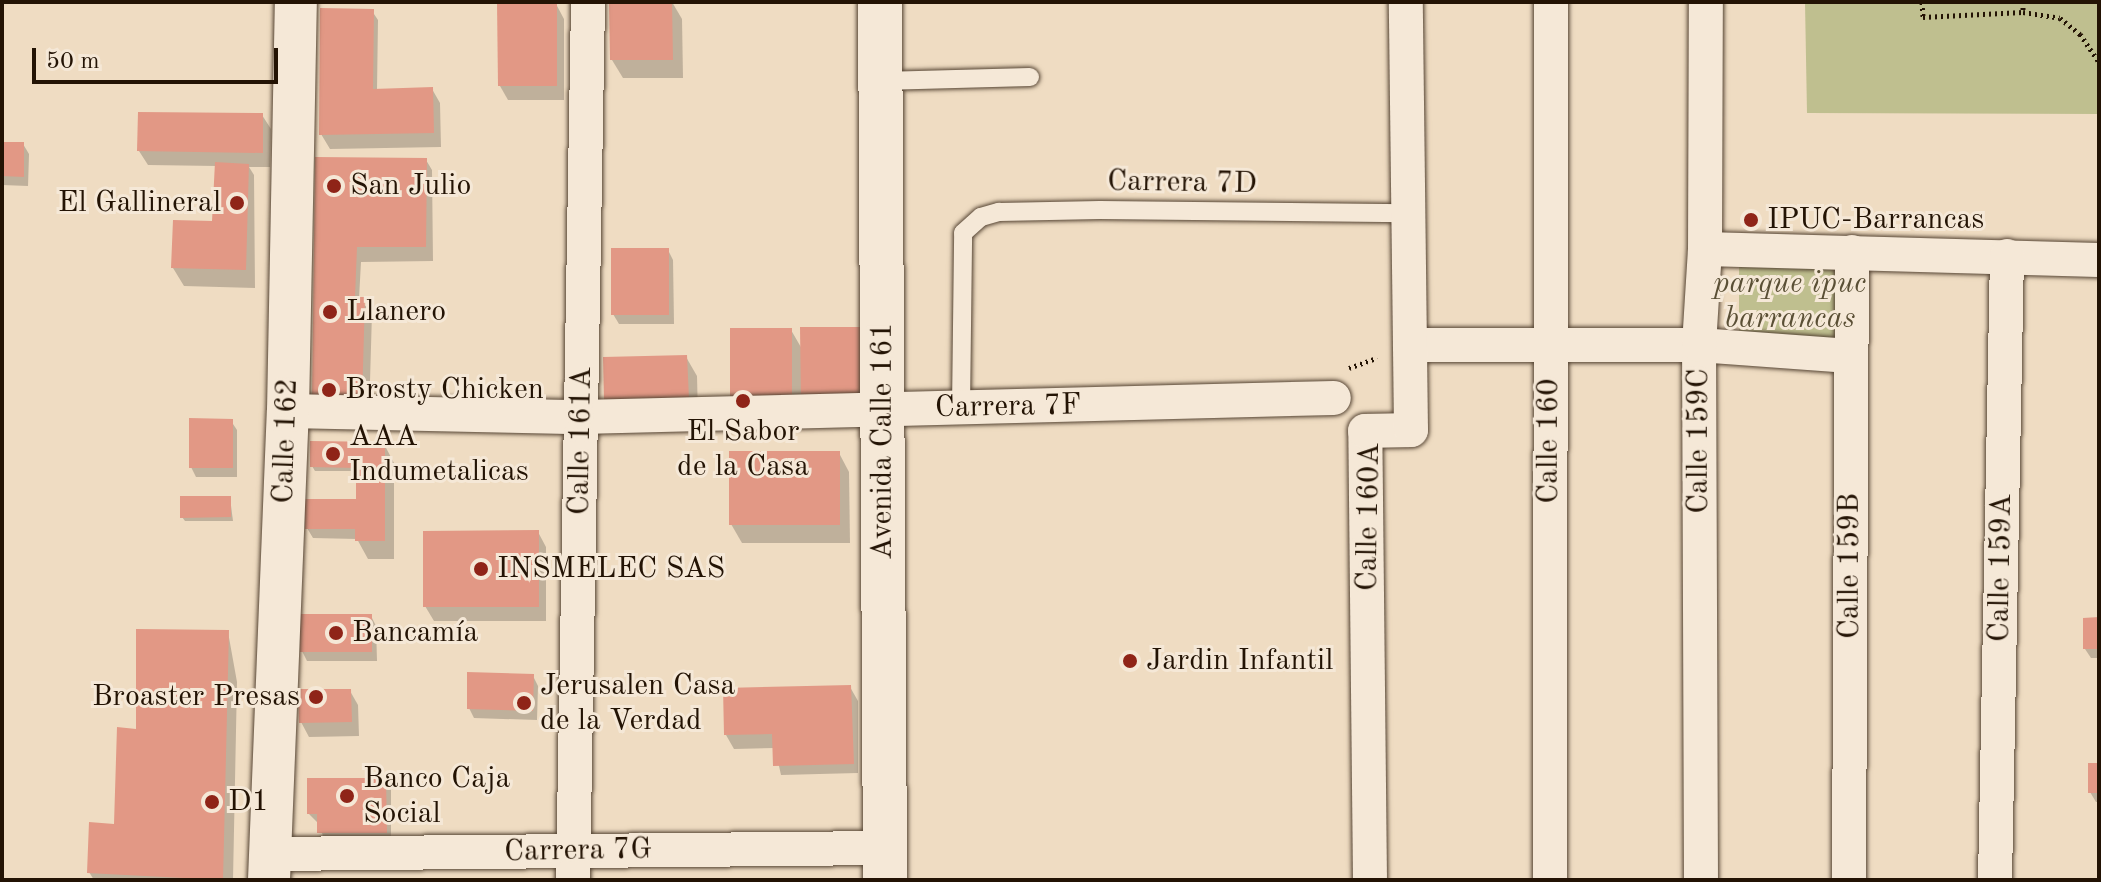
<!DOCTYPE html>
<meta charset="utf-8">
<style>
body{margin:0}
#map{position:relative;width:2101px;height:882px;overflow:hidden;background:#efdcc2;font-family:"Old Standard TT",serif}
div>[style]{position:absolute}
.green>*{inset:0;background:#bfbf8f}
.shadow>*{inset:0;background:#0003}
.building>*{inset:0;background:#e29885}
.path>*{height:5px;margin-top:-2.5px;transform-origin:0;background:repeating-linear-gradient(90deg,#231304 0 2px,transparent 0 6px)}
.roads{filter:drop-shadow(0 0 2px #564534) drop-shadow(0 0 2px #564534)}
.service>*{height:18px;margin:-9px;padding:0 9px;transform-origin:9px;border-radius:9px;background:#f5e8d7}
.minor>*{height:34px;margin:-17px;padding:0 17px;transform-origin:17px;border-radius:17px;background:#f5e8d7}
.tertiary>*{height:42px;margin:-21px;padding:0 21px;transform-origin:21px;border-radius:21px;background:#f5e8d7}
.secondary>*{height:44px;margin:-22px;padding:0 22px;transform-origin:22px;border-radius:22px;background:#f5e8d7}
.dots>*{width:22px;height:22px;translate:-50% -50%;box-sizing:border-box;border:4px solid #f5e8d7;border-radius:50%}
span{translate:-50% -50%;white-space:nowrap;text-align:center;line-height:1.15;-webkit-text-stroke:6px #f5e8d7;paint-order:stroke}
.street-label{font-size:30px;color:#231304}
.poi-label{font-size:30px;color:#231304}
.left{translate:0 -50%;text-align:left}
.right{translate:-100% -50%;text-align:right}
.park-label{font-size:30px;color:#5a4f35;font-style:italic}
.frame{position:absolute;inset:0;border:4px solid #231304;pointer-events:none}
.scale{position:absolute;left:32px;top:48px;width:246px;height:36px;box-sizing:border-box;border:4px solid #231304;border-top:0;padding-left:10px;font-size:24px;line-height:28px;white-space:nowrap;color:#231304;-webkit-text-stroke:6px #f5e8d7;paint-order:stroke}
</style>
<div id="map">
<div class="green">
<i style="clip-path:polygon(1805px 2px,2099px 2px,2099px 114px,1807px 113px)"></i>
<i style="clip-path:polygon(1840px 253px,1842px 347px,1739px 348px,1739px 256px)"></i>
</div>
<div class="shadow">
<i style="clip-path:polygon(611px 2px,672px 2px,682px 19px,683px 78px,623px 78px,612px 60px)"></i>
<i style="clip-path:polygon(556px 4px,564px 19px,564px 100px,508px 100px,500px 86px)"></i>
<i style="clip-path:polygon(372px 11px,378px 20px,377px 90px,432px 89px,440px 103px,441px 147px,330px 149px,321px 134px)"></i>
<i style="clip-path:polygon(262px 115px,271px 129px,270px 167px,249px 167px,254px 175px,255px 288px,184px 286px,173px 268px,216px 223px,217px 166px,148px 165px,139px 151px)"></i>
<i style="clip-path:polygon(2px 144px,23px 144px,29px 154px,28px 186px,2px 185px)"></i>
<i style="clip-path:polygon(426px 160px,432px 170px,433px 261px,361px 262px,359px 299px,372px 313px,369px 416px,317px 295px)"></i>
<i style="clip-path:polygon(668px 250px,673px 260px,674px 324px,619px 324px,613px 314px)"></i>
<i style="clip-path:polygon(791px 330px,802px 349px,871px 418px,740px 420px)"></i>
<i style="clip-path:polygon(686px 357px,697px 376px,698px 417px,605px 359px)"></i>
<i style="clip-path:polygon(231px 421px,237px 430px,237px 477px,196px 477px,191px 467px)"></i>
<i style="clip-path:polygon(384px 444px,394px 463px,394px 559px,368px 559px,357px 539px,313px 538px,307px 528px,357px 501px,357px 471px,315px 471px,312px 466px)"></i>
<i style="clip-path:polygon(839px 453px,849px 472px,850px 543px,742px 543px,731px 524px)"></i>
<i style="clip-path:polygon(230px 498px,233px 521px,185px 521px,182px 517px)"></i>
<i style="clip-path:polygon(538px 532px,546px 547px,546px 621px,434px 621px,425px 606px)"></i>
<i style="clip-path:polygon(371px 616px,376px 626px,377px 661px,307px 661px,302px 651px)"></i>
<i style="clip-path:polygon(2099px 619px,2099px 658px,2091px 658px,2085px 649px)"></i>
<i style="clip-path:polygon(228px 632px,237px 682px,233px 880px,94px 880px,89px 872px,116px 826px,138px 729px)"></i>
<i style="clip-path:polygon(533px 676px,538px 686px,537px 720px,474px 718px,469px 708px)"></i>
<i style="clip-path:polygon(850px 687px,858px 701px,858px 773px,781px 775px,775px 748px,734px 749px,726px 735px)"></i>
<i style="clip-path:polygon(350px 691px,358px 705px,359px 736px,309px 737px,301px 722px)"></i>
<i style="clip-path:polygon(2099px 765px,2099px 802px,2096px 802px,2090px 792px)"></i>
<i style="clip-path:polygon(385px 780px,391px 790px,391px 842px,325px 842px,319px 824px,309px 814px)"></i>
</div>
<div class="building">
<i style="clip-path:polygon(497px 2px,557px 2px,557px 86px,498px 86px)"></i>
<i style="clip-path:polygon(609px 2px,672px 2px,673px 60px,610px 60px)"></i>
<i style="clip-path:polygon(320px 8px,374px 9px,373px 89px,433px 87px,434px 133px,319px 135px)"></i>
<i style="clip-path:polygon(138px 112px,263px 113px,263px 153px,137px 151px)"></i>
<i style="clip-path:polygon(2px 142px,24px 142px,24px 177px,2px 176px)"></i>
<i style="clip-path:polygon(315px 157px,427px 158px,426px 247px,357px 247px,355px 297px,365px 297px,362px 402px,312px 400px)"></i>
<i style="clip-path:polygon(215px 162px,249px 164px,246px 270px,171px 268px,173px 220px,212px 221px)"></i>
<i style="clip-path:polygon(611px 248px,669px 248px,669px 315px,611px 315px)"></i>
<i style="clip-path:polygon(800px 327px,863px 327px,863px 404px,801px 404px)"></i>
<i style="clip-path:polygon(730px 328px,792px 328px,792px 406px,730px 406px)"></i>
<i style="clip-path:polygon(687px 355px,689px 399px,604px 401px,603px 357px)"></i>
<i style="clip-path:polygon(189px 418px,233px 419px,233px 468px,189px 468px)"></i>
<i style="clip-path:polygon(310px 441px,385px 442px,385px 541px,355px 541px,355px 529px,305px 529px,305px 499px,356px 499px,356px 468px,310px 467px)"></i>
<i style="clip-path:polygon(729px 451px,840px 451px,840px 525px,729px 525px)"></i>
<i style="clip-path:polygon(180px 496px,231px 496px,231px 517px,180px 518px)"></i>
<i style="clip-path:polygon(539px 530px,539px 607px,423px 607px,423px 531px)"></i>
<i style="clip-path:polygon(300px 614px,372px 614px,372px 652px,300px 652px)"></i>
<i style="clip-path:polygon(2099px 617px,2099px 649px,2083px 649px,2083px 618px)"></i>
<i style="clip-path:polygon(136px 629px,229px 630px,223px 880px,87px 873px,89px 822px,114px 824px,117px 727px,136px 729px)"></i>
<i style="clip-path:polygon(467px 672px,534px 674px,533px 711px,467px 709px)"></i>
<i style="clip-path:polygon(851px 685px,854px 764px,773px 766px,772px 734px,724px 735px,723px 688px)"></i>
<i style="clip-path:polygon(298px 689px,351px 689px,352px 722px,299px 723px)"></i>
<i style="clip-path:polygon(2088px 763px,2099px 763px,2099px 793px,2088px 793px)"></i>
<i style="clip-path:polygon(307px 778px,386px 778px,387px 833px,317px 833px,317px 814px,307px 814px)"></i>
</div>
<div class="path">
<i style="left:1922px;top:2px;width:15px;rotate:86deg"></i>
<i style="left:1923px;top:17px;width:100px;rotate:-2.9deg"></i>
<i style="left:2023px;top:12px;width:37px;rotate:9deg"></i>
<i style="left:2060px;top:18px;width:26px;rotate:39deg"></i>
<i style="left:2080px;top:34px;width:34px;rotate:56deg"></i>
<i style="left:2023px;top:2px;width:10px;rotate:90deg"></i>
<i style="left:1349px;top:368px;width:30px;rotate:-20deg"></i>
</div>
<div class="roads">
<div class="service">
<i style="left:881px;top:81px;width:149px;rotate:-1.5deg"></i>
<i style="left:961px;top:408px;width:175px;rotate:-89.3deg"></i>
<i style="left:963px;top:233px;width:24px;rotate:-42deg"></i>
<i style="left:981px;top:217px;width:19px;rotate:-16deg"></i>
<i style="left:999px;top:212px;width:101px;rotate:-1.1deg"></i>
<i style="left:1100px;top:210px;width:308px;rotate:0.6deg"></i>
</div>
<div class="minor">
<i style="left:1705px;top:249px;width:394px;rotate:1.6deg"></i>
<i style="left:1410px;top:345px;width:289px"></i>
<i style="left:1699px;top:345px;width:151px;rotate:4.2deg"></i>
<i style="left:288px;top:411px;width:293px;rotate:1.2deg"></i>
<i style="left:581px;top:417px;width:753px;rotate:-1.45deg"></i>
<i style="left:271px;top:854px;width:614px;rotate:-0.56deg"></i>
<i style="left:573px;top:880px;width:878px;rotate:-89.02deg"></i>
<i style="left:1370px;top:880px;width:449px;rotate:-90.6deg"></i>
<i style="left:1365px;top:431px;width:46px;rotate:-1.2deg"></i>
<i style="left:1411px;top:430px;width:428px;rotate:-90.7deg"></i>
<i style="left:1550px;top:880px;width:878px;rotate:-89.93deg"></i>
<i style="left:1701px;top:880px;width:535px;rotate:-90.21deg"></i>
<i style="left:1699px;top:345px;width:96px;rotate:-86.4deg"></i>
<i style="left:1705px;top:249px;width:247px;rotate:-89.8deg"></i>
<i style="left:1849px;top:880px;width:628px;rotate:-89.73deg"></i>
<i style="left:1995px;top:880px;width:624px;rotate:-88.9deg"></i>
</div>
<div class="tertiary">
<i style="left:269px;top:880px;width:469px;rotate:-87.7deg"></i>
<i style="left:288px;top:411px;width:409px;rotate:-88.9deg"></i>
</div>
<div class="secondary">
<i style="left:880px;top:2px;width:878px;rotate:89.67deg"></i>
</div>
</div>
<div class="dots">
<i style="left:334px;top:186px;background:#8f2418"></i>
<i style="left:237px;top:203px;background:#8f2418"></i>
<i style="left:1751px;top:220px;background:#8f2418"></i>
<i style="left:330px;top:312px;background:#8f2418"></i>
<i style="left:329px;top:390px;background:#8f2418"></i>
<i style="left:743px;top:401px;background:#8f2418"></i>
<i style="left:333px;top:454px;background:#8f2418"></i>
<i style="left:481px;top:569px;background:#8f2418"></i>
<i style="left:336px;top:633px;background:#8f2418"></i>
<i style="left:1130px;top:661px;background:#8f2418"></i>
<i style="left:316px;top:697px;background:#8f2418"></i>
<i style="left:524px;top:703px;background:#8f2418"></i>
<i style="left:347px;top:796px;background:#8f2418"></i>
<i style="left:212px;top:802px;background:#8f2418"></i>
</div>
<div class="street-label">
<span style="left:1182px;top:183px;rotate:1deg">Carrera 7D</span>
<span style="left:1008px;top:407px;rotate:-1deg">Carrera 7F</span>
<span style="left:286px;top:441px;rotate:-88deg">Calle 162</span>
<span style="left:581px;top:441px;rotate:-89deg">Calle 161A</span>
<span style="left:883px;top:441px;rotate:-90deg">Avenida Calle 161</span>
<span style="left:1549px;top:441px;rotate:-90deg">Calle 160</span>
<span style="left:1699px;top:441px;rotate:-90deg">Calle 159C</span>
<span style="left:1369px;top:517px;rotate:-89deg">Calle 160A</span>
<span style="left:1850px;top:566px;rotate:-90deg">Calle 159B</span>
<span style="left:2001px;top:568px;rotate:-89deg">Calle 159A</span>
<span style="left:578px;top:851px;rotate:-1deg">Carrera 7G</span>
</div>
<div class="poi-label">
<span class="left" style="left:350px;top:186px">San Julio</span>
<span class="right" style="left:221px;top:203px">El Gallineral</span>
<span class="left" style="left:1767px;top:220px">IPUC-Barrancas</span>
<span class="left" style="left:346px;top:312px">Llanero</span>
<span class="left" style="left:345px;top:390px">Brosty Chicken</span>
<span style="left:743px;top:449px">El Sabor<br>de la Casa</span>
<span class="left" style="left:349px;top:454px">AAA<br>Indumetalicas</span>
<span class="left" style="left:497px;top:569px">INSMELEC SAS</span>
<span class="left" style="left:352px;top:633px">Bancamía</span>
<span class="left" style="left:1146px;top:661px">Jardin Infantil</span>
<span class="left" style="left:540px;top:703px">Jerusalen Casa<br>de la Verdad</span>
<span class="right" style="left:300px;top:697px">Broaster Presas</span>
<span class="left" style="left:363px;top:796px">Banco Caja<br>Social</span>
<span class="left" style="left:228px;top:802px">D1</span>
</div>
<div class="park-label">
<span style="left:1790px;top:301px">parque ipuc<br>barrancas</span>
</div>
<div class="frame"></div>
<div class="scale">50 m</div>
</div>
